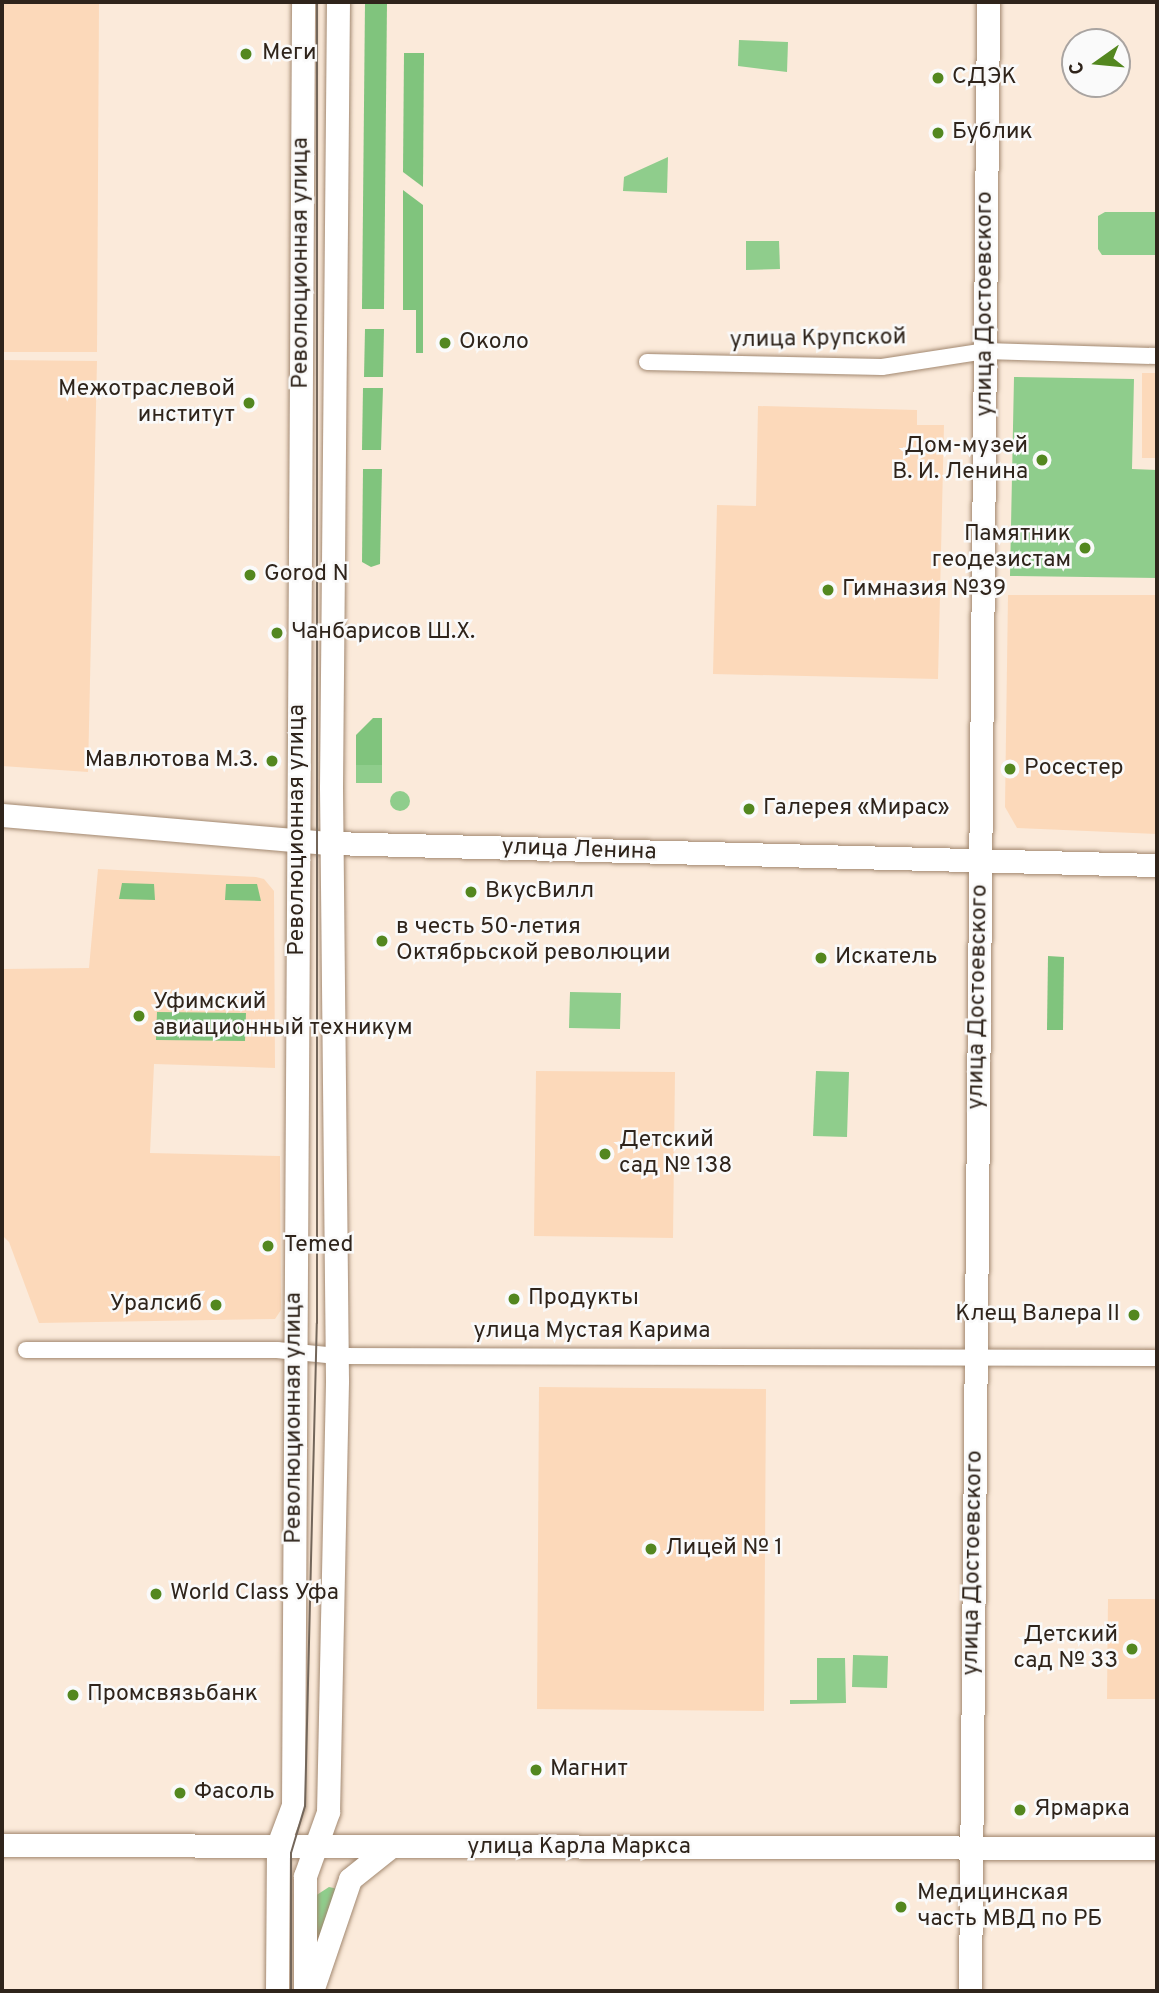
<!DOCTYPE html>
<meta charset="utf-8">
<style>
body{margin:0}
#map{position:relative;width:1159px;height:1993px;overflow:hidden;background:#fbeada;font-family:Overpass,sans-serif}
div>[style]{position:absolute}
.built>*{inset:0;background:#fcd9ba}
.green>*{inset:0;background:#8fcd8c}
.round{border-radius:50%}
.forest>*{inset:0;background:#80c47d}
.roads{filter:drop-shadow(0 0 2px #a28870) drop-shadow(0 0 2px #a28870)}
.street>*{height:16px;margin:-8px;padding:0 8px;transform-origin:8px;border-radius:8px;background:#fff}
.secondary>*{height:23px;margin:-11.5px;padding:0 11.5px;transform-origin:11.5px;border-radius:11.5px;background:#fff}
.tram>*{height:2px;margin:-1px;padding:0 1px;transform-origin:1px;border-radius:1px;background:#73665a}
.dots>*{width:19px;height:19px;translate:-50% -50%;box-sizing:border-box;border:4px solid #fafafa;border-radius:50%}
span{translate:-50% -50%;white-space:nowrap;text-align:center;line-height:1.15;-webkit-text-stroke:5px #fafafa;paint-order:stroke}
.poi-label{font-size:23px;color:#2f241b}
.left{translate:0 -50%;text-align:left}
.right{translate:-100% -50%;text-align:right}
.street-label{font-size:23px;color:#2f241b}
.frame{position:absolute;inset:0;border:4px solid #2f241b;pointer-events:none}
.north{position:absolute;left:1061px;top:28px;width:70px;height:70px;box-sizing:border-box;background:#fafafa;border:2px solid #a9a4a1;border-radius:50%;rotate:255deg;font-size:19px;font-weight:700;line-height:28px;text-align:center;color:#2f241b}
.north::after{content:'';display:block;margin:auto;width:24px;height:32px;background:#53871f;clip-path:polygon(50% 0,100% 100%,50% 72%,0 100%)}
</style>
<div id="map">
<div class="built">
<i style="clip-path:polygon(2px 2px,99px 2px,97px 352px,2px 352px)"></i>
<i style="clip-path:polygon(2px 360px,97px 361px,88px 772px,2px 766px)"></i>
<i style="clip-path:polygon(1142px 373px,1157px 373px,1157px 458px,1142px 458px)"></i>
<i style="clip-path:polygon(758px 406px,917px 410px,917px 425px,944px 425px,938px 679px,713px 674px,717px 505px,756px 506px)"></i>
<i style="clip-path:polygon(1008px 595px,1157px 595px,1157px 834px,1017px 828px,1005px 807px)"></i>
<i style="clip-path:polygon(98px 869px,256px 877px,264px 879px,274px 891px,275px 1068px,154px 1064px,150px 1153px,280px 1156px,281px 1310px,275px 1319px,39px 1323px,9px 1242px,2px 1235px,2px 969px,89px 968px)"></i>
<i style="clip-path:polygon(536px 1071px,675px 1072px,673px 1238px,534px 1236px)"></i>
<i style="clip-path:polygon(539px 1387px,766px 1389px,764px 1711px,537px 1709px)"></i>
<i style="clip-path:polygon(1108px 1599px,1157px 1599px,1157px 1699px,1107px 1699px)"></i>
</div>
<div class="green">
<i style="clip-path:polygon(739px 40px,788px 42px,787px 72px,738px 66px)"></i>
<i style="clip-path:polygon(668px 157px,667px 193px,623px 191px,624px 177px)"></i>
<i style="clip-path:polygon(1105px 212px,1157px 212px,1157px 255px,1102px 255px,1098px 249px,1098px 216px)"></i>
<i style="clip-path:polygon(746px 241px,779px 241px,780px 269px,746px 270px)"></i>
<i style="clip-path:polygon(1014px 377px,1134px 379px,1132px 469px,1157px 470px,1157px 578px,1010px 576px)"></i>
<i style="clip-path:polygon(356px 765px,382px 765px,382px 783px,356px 783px)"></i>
<i class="round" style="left:390px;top:791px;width:20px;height:20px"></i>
<i style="clip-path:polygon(570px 992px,621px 993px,620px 1029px,569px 1028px)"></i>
<i style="clip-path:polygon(816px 1071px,849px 1072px,847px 1137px,813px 1136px)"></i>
<i style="clip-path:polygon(853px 1655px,888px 1656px,887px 1688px,852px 1687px)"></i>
<i style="clip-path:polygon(817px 1658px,845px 1658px,846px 1703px,790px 1704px,790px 1700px,817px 1700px)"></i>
<i style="clip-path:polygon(329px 1887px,338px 1889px,314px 1952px,312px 1898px)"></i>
</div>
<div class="forest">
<i style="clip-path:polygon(365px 2px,387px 2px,384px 309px,362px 309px)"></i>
<i style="clip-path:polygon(404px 53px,424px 53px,423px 187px,403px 172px)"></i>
<i style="clip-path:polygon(403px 190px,423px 205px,423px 353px,416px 353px,416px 310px,403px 310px)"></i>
<i style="clip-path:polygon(365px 329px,384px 329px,383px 377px,364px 377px)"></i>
<i style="clip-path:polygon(363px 388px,383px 388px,381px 450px,362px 450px)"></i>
<i style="clip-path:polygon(363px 469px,382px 469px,380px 564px,371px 567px,362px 562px)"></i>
<i style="clip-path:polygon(373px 718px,382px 718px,382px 765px,356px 765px,356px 735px)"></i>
<i style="clip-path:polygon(122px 883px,154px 884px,155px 900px,119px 899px)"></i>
<i style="clip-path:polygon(226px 884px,257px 884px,261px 901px,225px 900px)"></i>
<i style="clip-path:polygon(1048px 956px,1064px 957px,1063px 1030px,1047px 1030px)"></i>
<i style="clip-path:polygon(157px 1012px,246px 1013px,245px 1041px,156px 1040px)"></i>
</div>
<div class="roads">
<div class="street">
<i style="left:647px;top:362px;width:235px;rotate:1.2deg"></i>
<i style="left:882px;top:367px;width:104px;rotate:-8.8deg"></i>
<i style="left:985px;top:351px;width:172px;rotate:1.7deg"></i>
<i style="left:26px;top:1350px;width:251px"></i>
<i style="left:277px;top:1350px;width:60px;rotate:5.7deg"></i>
<i style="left:337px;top:1356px;width:820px;rotate:0.14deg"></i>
</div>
<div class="secondary">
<i style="left:2px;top:815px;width:330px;rotate:4.9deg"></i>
<i style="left:331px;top:843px;width:826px;rotate:1.53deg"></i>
<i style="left:2px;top:1845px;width:1155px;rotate:0.15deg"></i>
<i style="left:314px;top:1985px;width:112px;rotate:-71.2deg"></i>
<i style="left:350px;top:1879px;width:50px;rotate:-38.5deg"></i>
<i style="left:277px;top:1991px;width:146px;rotate:-89.6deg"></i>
<i style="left:278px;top:1845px;width:43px;rotate:-69.4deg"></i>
<i style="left:293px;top:1805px;width:1803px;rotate:-89.68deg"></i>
<i style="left:305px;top:1991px;width:115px;rotate:-90deg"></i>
<i style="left:305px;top:1876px;width:68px;rotate:-70.2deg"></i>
<i style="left:328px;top:1812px;width:432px;rotate:-88.8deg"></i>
<i style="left:337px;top:1380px;width:593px;rotate:-90.58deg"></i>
<i style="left:331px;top:787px;width:785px;rotate:-89.49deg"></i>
<i style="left:970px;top:1991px;width:1989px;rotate:-89.48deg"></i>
</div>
</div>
<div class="tram">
<i style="left:291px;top:1991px;width:138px;rotate:-90deg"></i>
<i style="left:291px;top:1853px;width:49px;rotate:-73.4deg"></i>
<i style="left:305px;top:1806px;width:483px;rotate:-88.6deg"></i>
<i style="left:317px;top:1323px;width:1321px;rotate:-90deg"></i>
</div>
<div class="dots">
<i style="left:246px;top:54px;background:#53871f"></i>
<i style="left:938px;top:78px;background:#53871f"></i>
<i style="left:938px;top:133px;background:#53871f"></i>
<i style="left:445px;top:343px;background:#53871f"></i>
<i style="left:249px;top:403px;background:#53871f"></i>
<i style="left:1042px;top:460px;background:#53871f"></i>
<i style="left:1085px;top:548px;background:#53871f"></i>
<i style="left:250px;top:575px;background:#53871f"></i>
<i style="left:828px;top:590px;background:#53871f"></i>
<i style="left:277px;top:633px;background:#53871f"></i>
<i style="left:272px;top:761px;background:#53871f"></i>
<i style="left:1010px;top:769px;background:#53871f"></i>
<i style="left:749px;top:809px;background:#53871f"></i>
<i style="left:471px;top:892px;background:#53871f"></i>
<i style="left:382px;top:941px;background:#53871f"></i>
<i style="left:821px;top:958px;background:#53871f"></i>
<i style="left:139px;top:1016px;background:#53871f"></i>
<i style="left:605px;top:1154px;background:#53871f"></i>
<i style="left:268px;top:1246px;background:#53871f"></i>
<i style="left:514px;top:1299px;background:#53871f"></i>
<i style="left:216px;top:1305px;background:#53871f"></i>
<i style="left:1134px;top:1315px;background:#53871f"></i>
<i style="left:651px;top:1549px;background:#53871f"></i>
<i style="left:156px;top:1594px;background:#53871f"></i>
<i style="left:1132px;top:1649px;background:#53871f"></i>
<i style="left:73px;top:1695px;background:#53871f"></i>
<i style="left:536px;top:1770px;background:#53871f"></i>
<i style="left:180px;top:1793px;background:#53871f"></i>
<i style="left:1020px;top:1810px;background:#53871f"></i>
<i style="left:901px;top:1907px;background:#53871f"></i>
</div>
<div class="poi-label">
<span class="left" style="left:262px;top:54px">Меги</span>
<span class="left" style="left:952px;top:78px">СДЭК</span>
<span class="left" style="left:952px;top:133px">Бублик</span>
<span class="left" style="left:459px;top:343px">Около</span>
<span class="right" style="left:235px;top:403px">Межотраслевой<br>институт</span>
<span class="right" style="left:1028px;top:460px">Дом-музей<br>В. И. Ленина</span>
<span class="right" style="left:1071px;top:548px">Памятник<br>геодезистам</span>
<span class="left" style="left:264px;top:575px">Gorod N</span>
<span class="left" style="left:842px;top:590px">Гимназия №39</span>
<span class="left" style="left:291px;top:633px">Чанбарисов Ш.Х.</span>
<span class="right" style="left:258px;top:761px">Мавлютова М.З.</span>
<span class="left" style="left:1024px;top:769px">Росестер</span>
<span class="left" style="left:763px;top:809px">Галерея «Мирас»</span>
<span class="left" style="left:485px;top:892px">ВкусВилл</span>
<span class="left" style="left:396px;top:941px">в честь 50-летия<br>Октябрьской революции</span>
<span class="left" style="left:835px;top:958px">Искатель</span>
<span class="left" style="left:153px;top:1016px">Уфимский<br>авиационный техникум</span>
<span class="left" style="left:619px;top:1154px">Детский<br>сад № 138</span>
<span class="left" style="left:284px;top:1246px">Temed</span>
<span class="left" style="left:528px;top:1299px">Продукты</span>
<span class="right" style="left:202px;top:1305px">Уралсиб</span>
<span class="right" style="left:1120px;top:1315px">Клещ Валера II</span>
<span class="left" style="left:665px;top:1549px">Лицей № 1</span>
<span class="left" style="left:170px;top:1594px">World Class Уфа</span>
<span class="right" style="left:1118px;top:1649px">Детский<br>сад № 33</span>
<span class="left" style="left:87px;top:1695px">Промсвязьбанк</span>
<span class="left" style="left:550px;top:1770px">Магнит</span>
<span class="left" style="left:194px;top:1793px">Фасоль</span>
<span class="left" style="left:1034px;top:1810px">Ярмарка</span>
<span class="left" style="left:917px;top:1907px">Медицинская<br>часть МВД по РБ</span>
</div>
<div class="street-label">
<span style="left:302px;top:263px;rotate:-90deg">Революционная улица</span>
<span style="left:986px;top:304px;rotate:-90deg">улица Достоевского</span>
<span style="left:818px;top:340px;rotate:-1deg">улица Крупской</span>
<span style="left:298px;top:830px;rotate:-90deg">Революционная улица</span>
<span style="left:579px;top:851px;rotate:2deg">улица Ленина</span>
<span style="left:979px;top:997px;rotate:-89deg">улица Достоевского</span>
<span style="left:592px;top:1332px">улица Мустая Карима</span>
<span style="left:295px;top:1418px;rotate:-90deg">Революционная улица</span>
<span style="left:974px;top:1563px;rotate:-89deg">улица Достоевского</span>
<span style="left:579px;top:1848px">улица Карла Маркса</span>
</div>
<div class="frame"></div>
<div class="north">С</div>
</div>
